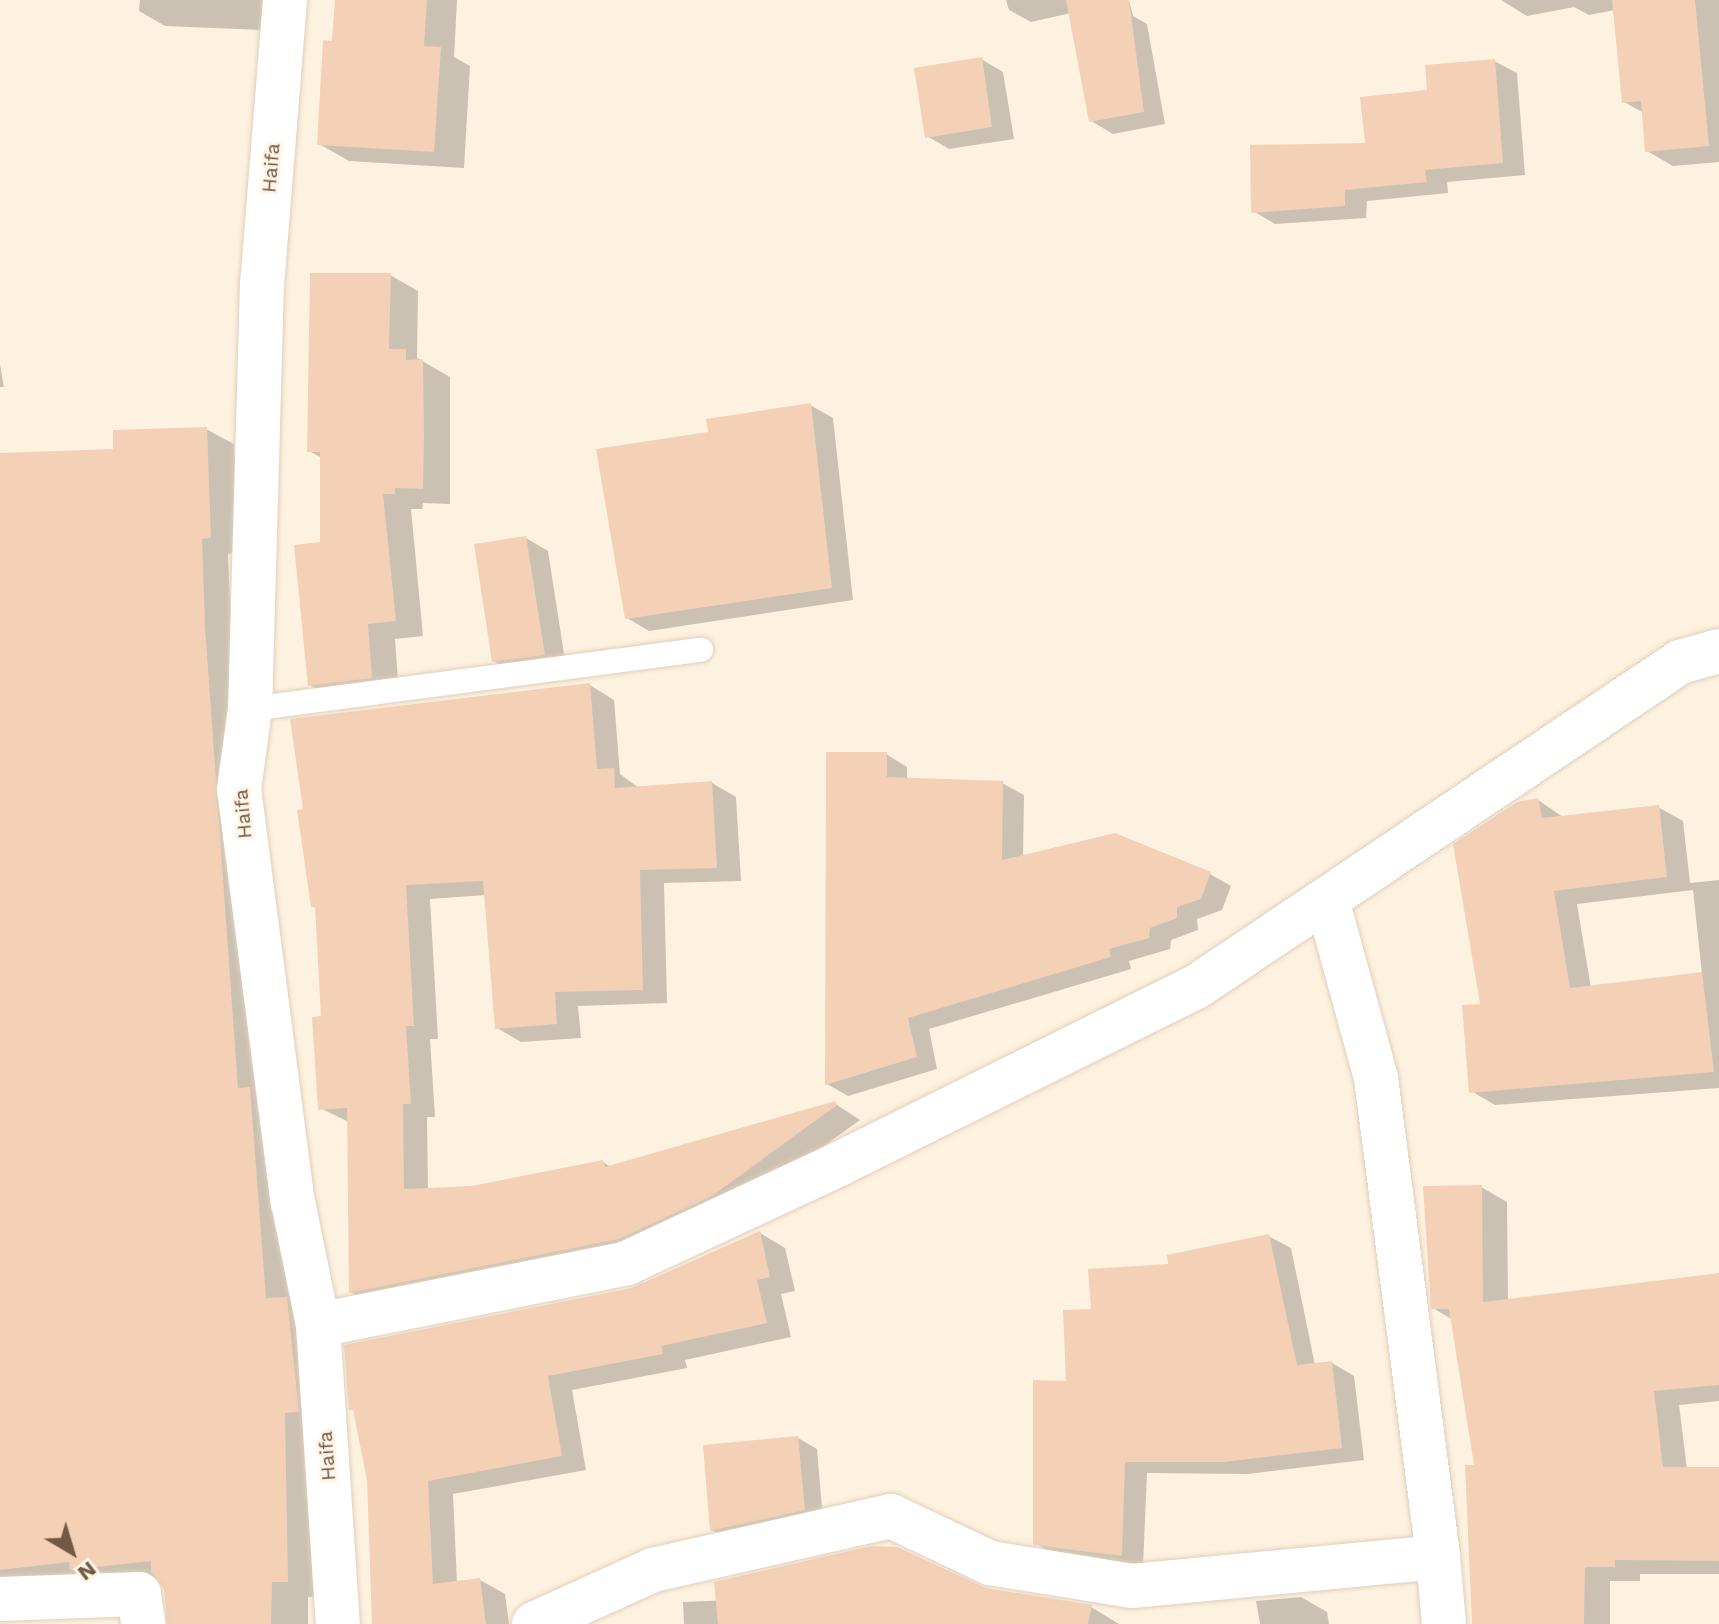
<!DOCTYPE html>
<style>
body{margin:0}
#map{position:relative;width:1719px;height:1624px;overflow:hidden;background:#fdf2df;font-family:"Work Sans",sans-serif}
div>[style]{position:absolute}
.shadow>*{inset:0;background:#0003}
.building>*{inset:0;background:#f3d0b6}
.roads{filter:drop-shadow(0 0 2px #e1cebb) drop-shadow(0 0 2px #e1cebb)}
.lane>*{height:24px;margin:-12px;padding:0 12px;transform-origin:12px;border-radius:12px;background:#fff}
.street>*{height:44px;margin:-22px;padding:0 22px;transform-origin:22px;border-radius:22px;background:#fff}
span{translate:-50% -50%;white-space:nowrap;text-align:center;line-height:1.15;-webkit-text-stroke:6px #fff6e6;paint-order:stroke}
.street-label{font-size:20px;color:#745846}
.north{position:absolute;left:32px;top:1512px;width:80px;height:80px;-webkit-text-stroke:6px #fff6e6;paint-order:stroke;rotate:142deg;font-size:22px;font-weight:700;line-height:32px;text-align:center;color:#745846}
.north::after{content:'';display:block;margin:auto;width:28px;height:36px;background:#745846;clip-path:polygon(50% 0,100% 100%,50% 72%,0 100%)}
</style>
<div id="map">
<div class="shadow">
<i style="clip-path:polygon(140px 0,265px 0,264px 30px,165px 26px,139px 11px)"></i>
<i style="clip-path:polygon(337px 0,457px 0,454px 57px,470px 66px,464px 168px,349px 161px,319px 144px)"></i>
<i style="clip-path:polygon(1006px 0,1129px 0,1133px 16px,1147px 24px,1165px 124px,1113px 134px,1091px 121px,1071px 13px,1031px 22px,1009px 10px)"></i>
<i style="clip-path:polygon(1719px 0,1719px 162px,1673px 166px,1647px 151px,1644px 113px,1624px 102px,1615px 10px,1589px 15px,1574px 7px,1527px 16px,1501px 0)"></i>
<i style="clip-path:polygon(981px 59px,1003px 72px,1014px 139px,949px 149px,927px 136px)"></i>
<i style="clip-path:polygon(1494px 61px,1517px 73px,1525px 175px,1447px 182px,1448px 193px,1367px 201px,1366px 218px,1275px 224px,1253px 211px,1367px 145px,1429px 92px)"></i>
<i style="clip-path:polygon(390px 275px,418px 291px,417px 358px,450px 377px,450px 504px,423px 503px,422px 509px,411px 509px,423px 636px,395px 639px,399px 693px,337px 701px,310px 685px,322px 544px,322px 458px,309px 451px)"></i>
<i style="clip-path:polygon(0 365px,4px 387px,0 387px)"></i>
<i style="clip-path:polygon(810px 405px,833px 418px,853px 600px,649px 631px,627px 618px,711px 434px)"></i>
<i style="clip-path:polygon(206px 429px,234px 444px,237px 553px,228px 554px,232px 643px,314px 1315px,315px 1597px,308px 1597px,308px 1624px,169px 1624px,166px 1589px,157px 1578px,0 1588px,0 455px,115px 451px)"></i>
<i style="clip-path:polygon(526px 538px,548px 551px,566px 667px,516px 674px,494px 661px)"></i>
<i style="clip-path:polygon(590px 685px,614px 700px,620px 774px,639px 788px,712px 783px,736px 797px,741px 881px,664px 883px,667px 1003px,578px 1006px,581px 1038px,521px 1042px,497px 1028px,486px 895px,430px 899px,438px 1039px,430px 1039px,435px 1117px,427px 1117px,428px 1190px,472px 1188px,603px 1162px,611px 1167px,834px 1103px,860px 1120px,737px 1209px,645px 1252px,375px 1306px,351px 1292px,349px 1122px,320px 1108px,324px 1018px,317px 908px,312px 906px)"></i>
<i style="clip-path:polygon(886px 754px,907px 767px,907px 780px,1002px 783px,1024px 795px,1023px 857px,1210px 874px,1231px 886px,1222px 910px,1197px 919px,1198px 930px,1171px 940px,1170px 949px,1129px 961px,1131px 969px,929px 1029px,937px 1069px,848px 1096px,827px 1084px)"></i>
<i style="clip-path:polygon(evenodd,1538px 800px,1563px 817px,1658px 807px,1683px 821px,1690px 883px,1719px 880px,1719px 1088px,1495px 1105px,1471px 1091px,1482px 1006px,1538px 800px,1693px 890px,1702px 974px,1591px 988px,1577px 904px,1693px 890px)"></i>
<i style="clip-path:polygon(1481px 1187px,1507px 1202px,1508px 1301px,1719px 1276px,1719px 1401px,1679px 1405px,1687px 1469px,1719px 1469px,1719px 1574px,1640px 1574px,1640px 1581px,1610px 1581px,1610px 1624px,1474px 1624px,1477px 1467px,1453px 1320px,1433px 1308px)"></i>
<i style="clip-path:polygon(760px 1233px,785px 1248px,795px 1291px,781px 1294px,791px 1337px,685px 1360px,687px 1368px,572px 1390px,586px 1470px,453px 1494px,457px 1583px,480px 1580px,505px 1594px,509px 1624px,375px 1624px,369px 1480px,356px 1412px,351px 1409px)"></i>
<i style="clip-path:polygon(1268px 1236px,1291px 1248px,1315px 1365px,1332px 1363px,1354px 1376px,1364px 1460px,1248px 1474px,1147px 1473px,1143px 1567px,1057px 1556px,1035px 1543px,1068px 1383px,1093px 1311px,1170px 1265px)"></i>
<i style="clip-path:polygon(798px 1438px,817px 1449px,823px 1520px,730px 1541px,712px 1530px)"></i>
<i style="clip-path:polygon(985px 1590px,1091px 1607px,1119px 1624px,684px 1624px,683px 1602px)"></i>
<i style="clip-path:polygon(1301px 1597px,1327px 1612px,1329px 1624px,1260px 1624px,1256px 1601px)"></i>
</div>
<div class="building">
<i style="clip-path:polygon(335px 0,427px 0,424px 46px,441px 47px,434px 152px,317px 145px,323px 40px,332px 41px)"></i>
<i style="clip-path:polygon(1066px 0,1129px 0,1144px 112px,1089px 122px)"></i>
<i style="clip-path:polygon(1612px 0,1695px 0,1709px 146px,1645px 152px,1641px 101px,1622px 103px)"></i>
<i style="clip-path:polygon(982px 57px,992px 127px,925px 138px,914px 68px)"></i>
<i style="clip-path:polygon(1495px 59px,1503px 163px,1425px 170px,1427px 182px,1345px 190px,1345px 206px,1251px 213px,1250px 145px,1365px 143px,1360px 97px,1427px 90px,1425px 65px)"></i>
<i style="clip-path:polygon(310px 273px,391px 273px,389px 349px,406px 349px,406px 360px,423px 359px,424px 438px,423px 489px,395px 488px,395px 494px,383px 494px,396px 621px,368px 624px,372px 678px,308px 686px,294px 545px,320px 542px,320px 452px,307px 452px)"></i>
<i style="clip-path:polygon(811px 403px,832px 588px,625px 619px,596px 449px,708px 432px,706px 419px)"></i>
<i style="clip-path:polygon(207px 427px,211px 538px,202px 539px,205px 626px,238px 1088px,250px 1087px,266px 1298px,287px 1297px,299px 1412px,285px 1413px,288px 1582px,272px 1582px,271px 1624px,167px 1624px,164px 1590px,151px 1572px,151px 1561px,70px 1570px,69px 1562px,0 1570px,0 453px,113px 449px,113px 430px)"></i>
<i style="clip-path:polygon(526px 536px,545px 655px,492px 662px,474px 544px)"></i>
<i style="clip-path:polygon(590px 683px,597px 769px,614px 768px,615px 788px,712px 781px,717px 868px,640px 870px,643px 990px,555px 992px,557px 1024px,495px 1029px,483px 881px,406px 885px,414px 1026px,406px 1026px,411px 1104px,403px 1104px,404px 1189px,472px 1186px,603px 1160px,605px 1167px,835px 1101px,837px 1105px,712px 1196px,619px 1239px,349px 1293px,347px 1108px,318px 1110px,312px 1017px,321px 1016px,315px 906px,311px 907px,297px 810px,303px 809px,290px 719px)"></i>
<i style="clip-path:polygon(826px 752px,887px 752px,887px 777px,1003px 781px,1002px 860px,1115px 833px,1211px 872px,1201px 899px,1177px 907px,1177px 918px,1150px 928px,1149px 938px,1109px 949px,1111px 957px,908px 1018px,917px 1057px,825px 1085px)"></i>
<i style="clip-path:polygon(1538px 798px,1542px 818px,1659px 805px,1667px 877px,1554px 891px,1570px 988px,1702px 972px,1714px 1072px,1469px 1093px,1462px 1005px,1480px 1004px,1453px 844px,1517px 802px)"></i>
<i style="clip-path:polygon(1482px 1185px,1483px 1302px,1719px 1273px,1719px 1385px,1654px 1391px,1663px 1467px,1719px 1467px,1719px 1561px,1615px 1560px,1615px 1567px,1585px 1567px,1584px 1624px,1472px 1624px,1465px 1465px,1474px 1465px,1449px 1309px,1431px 1309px,1423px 1186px)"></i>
<i style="clip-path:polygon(760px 1231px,770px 1277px,757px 1280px,767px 1323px,661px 1346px,663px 1354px,548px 1376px,562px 1456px,428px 1481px,433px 1584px,480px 1578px,486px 1624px,372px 1624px,367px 1480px,353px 1410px,349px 1410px,344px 1345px,632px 1288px)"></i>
<i style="clip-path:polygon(1269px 1234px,1297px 1365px,1332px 1361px,1342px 1448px,1224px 1462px,1125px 1462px,1122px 1556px,1033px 1545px,1033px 1380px,1066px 1381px,1063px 1310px,1091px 1309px,1088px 1269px,1168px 1264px,1167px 1255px)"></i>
<i style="clip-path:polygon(798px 1436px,805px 1510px,710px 1531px,703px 1445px)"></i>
<i style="clip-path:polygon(871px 1546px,897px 1547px,986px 1588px,1092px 1605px,1088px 1624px,718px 1624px,714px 1582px)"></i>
</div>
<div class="roads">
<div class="lane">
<i style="left:250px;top:709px;width:455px;rotate:-7.5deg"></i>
</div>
<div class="street">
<i style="left:285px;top:0;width:284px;rotate:94.6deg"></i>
<i style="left:262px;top:283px;width:426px;rotate:91.6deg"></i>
<i style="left:250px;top:709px;width:81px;rotate:97.8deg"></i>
<i style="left:239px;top:789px;width:417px;rotate:82.6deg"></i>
<i style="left:293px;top:1202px;width:126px;rotate:78.5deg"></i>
<i style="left:318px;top:1325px;width:300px;rotate:86.2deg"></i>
<i style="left:1327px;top:900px;width:185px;rotate:74.6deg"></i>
<i style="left:1376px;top:1078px;width:483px;rotate:82.6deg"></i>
<i style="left:318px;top:1325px;width:315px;rotate:-11.3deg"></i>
<i style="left:627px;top:1263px;width:234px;rotate:-25deg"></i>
<i style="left:839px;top:1164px;width:398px;rotate:-26.4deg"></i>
<i style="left:1196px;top:987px;width:583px;rotate:-33.88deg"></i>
<i style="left:1680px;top:662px;width:41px;rotate:-15.8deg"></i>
<i style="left:0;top:1599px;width:139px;rotate:-2.1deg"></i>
<i style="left:139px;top:1594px;width:30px;rotate:82deg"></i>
<i style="left:534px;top:1624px;width:131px;rotate:-24.4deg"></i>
<i style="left:653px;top:1570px;width:244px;rotate:-12.8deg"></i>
<i style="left:891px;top:1516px;width:110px;rotate:25.4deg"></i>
<i style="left:990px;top:1563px;width:144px;rotate:9.2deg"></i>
<i style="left:1132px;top:1586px;width:307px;rotate:-5.4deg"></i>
<i style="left:1438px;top:1557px;width:67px;rotate:84.9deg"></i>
</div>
</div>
<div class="street-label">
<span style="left:271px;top:168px;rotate:-85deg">Haifa</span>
<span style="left:243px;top:814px;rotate:-95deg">Haifa</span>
<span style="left:327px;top:1456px;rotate:-94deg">Haifa</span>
</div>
<div class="north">N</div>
</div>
